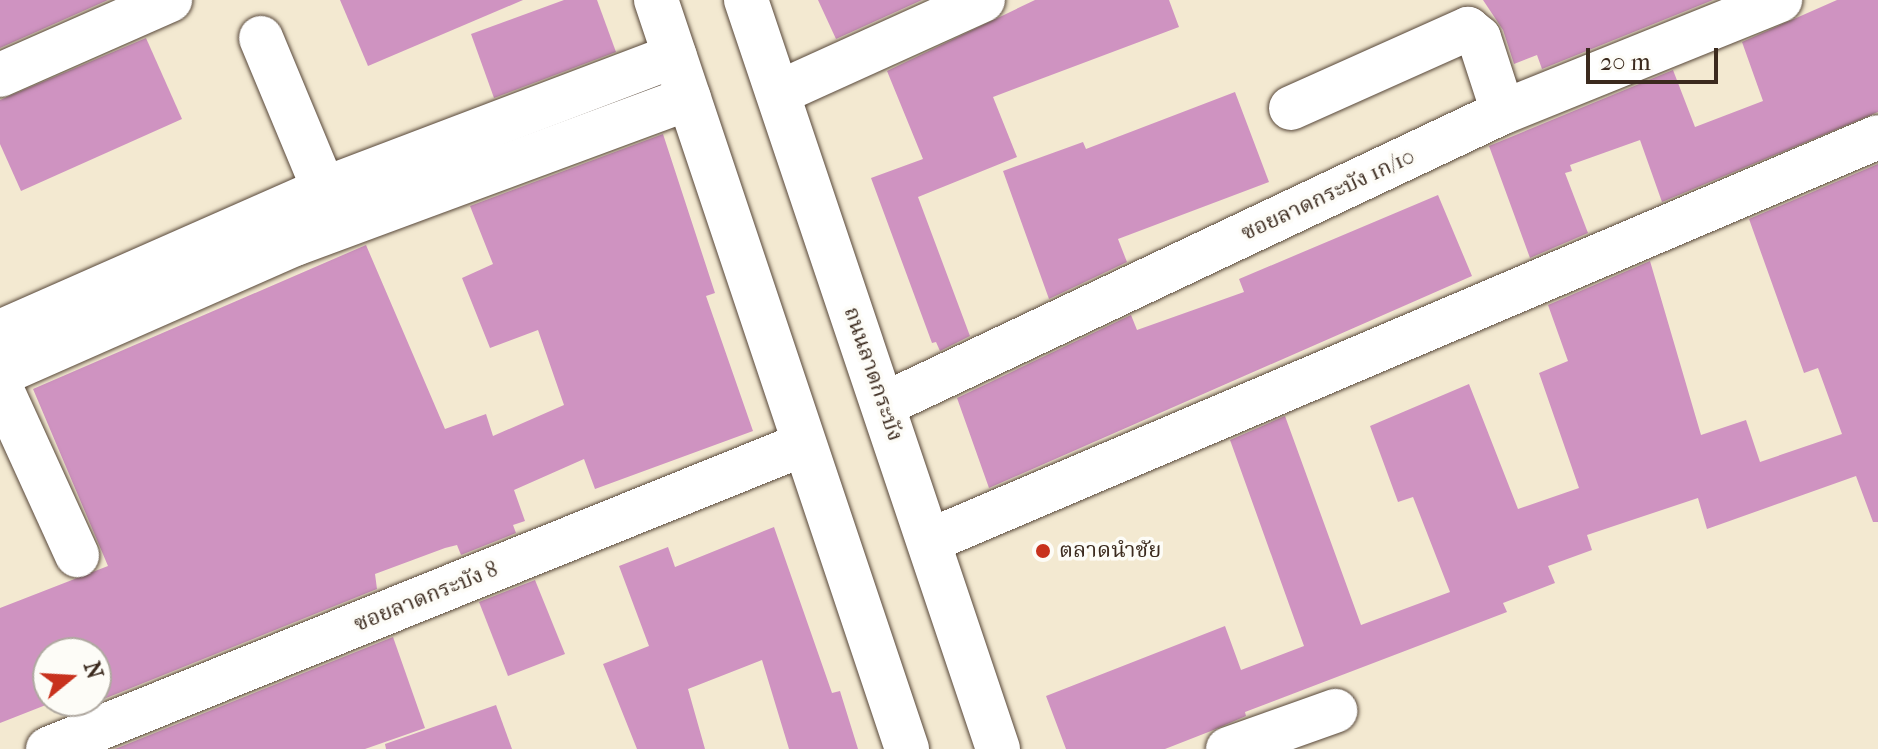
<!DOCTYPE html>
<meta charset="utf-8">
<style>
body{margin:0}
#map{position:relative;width:1878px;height:749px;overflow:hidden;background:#f3e9d1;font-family:"IM FELL French Canon","Noto Serif Thai",serif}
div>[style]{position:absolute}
.building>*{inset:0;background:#cf93c1}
.roads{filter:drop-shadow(0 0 2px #574739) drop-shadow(0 0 2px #574739)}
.minor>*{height:44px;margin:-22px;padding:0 22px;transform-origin:22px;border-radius:22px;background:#fff}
.major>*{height:44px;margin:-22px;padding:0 22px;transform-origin:22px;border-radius:22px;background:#fff}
.dots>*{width:22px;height:22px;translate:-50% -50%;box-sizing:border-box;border:4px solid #fdfcf7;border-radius:50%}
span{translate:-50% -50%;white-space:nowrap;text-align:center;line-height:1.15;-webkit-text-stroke:7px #fdfcf7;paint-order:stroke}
.street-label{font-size:22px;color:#3b2a1e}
.poi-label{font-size:22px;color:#3b2a1e}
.left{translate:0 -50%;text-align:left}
.north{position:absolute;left:32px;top:637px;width:80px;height:80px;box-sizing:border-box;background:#fdfcf7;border:2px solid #afa8a0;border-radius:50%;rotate:72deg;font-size:22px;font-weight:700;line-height:32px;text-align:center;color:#3b2a1e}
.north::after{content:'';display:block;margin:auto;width:28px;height:36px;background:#c8321e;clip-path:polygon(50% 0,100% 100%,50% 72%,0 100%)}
.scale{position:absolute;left:1586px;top:48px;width:132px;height:36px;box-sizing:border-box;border:4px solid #3b2a1e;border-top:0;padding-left:10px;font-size:24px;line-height:28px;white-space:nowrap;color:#3b2a1e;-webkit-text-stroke:6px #fdfcf7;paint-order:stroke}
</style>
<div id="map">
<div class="building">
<i style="clip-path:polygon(0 0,108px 0,0 48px)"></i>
<i style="clip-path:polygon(340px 0,523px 0,368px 66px)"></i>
<i style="clip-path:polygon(564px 0,597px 0,616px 52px,494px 98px,471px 34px)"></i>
<i style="clip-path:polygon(818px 0,922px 0,836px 39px)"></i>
<i style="clip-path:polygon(1035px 0,1169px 0,1179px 27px,993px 97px,1017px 157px,918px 197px,970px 336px,940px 351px,936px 342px,932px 343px,871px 178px,923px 159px,887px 71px)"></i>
<i style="clip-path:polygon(1483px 0,1713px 0,1542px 69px,1537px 55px,1514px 64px,1503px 30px)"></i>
<i style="clip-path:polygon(1837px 0,1878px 0,1878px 112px,1662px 202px,1640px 140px,1570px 165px,1572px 171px,1565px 173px,1588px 233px,1530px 258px,1489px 146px,1673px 70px,1695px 127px,1763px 101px,1742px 42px)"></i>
<i style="clip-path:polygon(146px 38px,182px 119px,21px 191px,0 144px,0 100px)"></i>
<i style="clip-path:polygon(1235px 92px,1269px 182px,1118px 239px,1127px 262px,1049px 299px,1003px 171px,1083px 142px,1086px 149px)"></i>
<i style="clip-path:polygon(663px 134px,715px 293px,706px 296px,753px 431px,595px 489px,584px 459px,514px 490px,525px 521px,513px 525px,516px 533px,461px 555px,457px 545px,445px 548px,375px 574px,377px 589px,69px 713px,65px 701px,96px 701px,96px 653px,48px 653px,48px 701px,56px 701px,0 723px,0 608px,108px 566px,33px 389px,366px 245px,445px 429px,486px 414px,493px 436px,564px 405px,538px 330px,490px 348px,462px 278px,493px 264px,470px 206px)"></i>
<i style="clip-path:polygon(1878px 164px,1878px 522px,1873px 522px,1856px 476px,1707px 529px,1698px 498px,1587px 535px,1592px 550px,1548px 566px,1555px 583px,1503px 603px,1507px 612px,1245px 712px,1246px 716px,1211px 731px,1165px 749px,1066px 749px,1046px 696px,1225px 626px,1241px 670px,1304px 646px,1230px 440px,1285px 416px,1361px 625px,1450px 592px,1413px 497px,1398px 502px,1370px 426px,1469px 384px,1518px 509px,1579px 488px,1539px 373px,1568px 361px,1548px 305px,1650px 261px,1701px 435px,1746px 420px,1760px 462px,1842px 434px,1818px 368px,1804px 373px,1749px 219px)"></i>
<i style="clip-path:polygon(1438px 195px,1472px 276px,989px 488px,957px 398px,1131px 315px,1137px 330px,1244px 292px,1239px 279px)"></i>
<i style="clip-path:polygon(774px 527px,832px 693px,840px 691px,858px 749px,789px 749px,762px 660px,688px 689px,705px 749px,637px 749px,603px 664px,649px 646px,619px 566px,668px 547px,675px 567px)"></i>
<i style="clip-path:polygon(535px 580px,565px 654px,508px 676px,479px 602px)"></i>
<i style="clip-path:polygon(393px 637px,425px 728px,365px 749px,115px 749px)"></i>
<i style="clip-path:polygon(496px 705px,512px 749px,386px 749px,385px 744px)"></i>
</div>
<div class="roads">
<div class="minor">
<i style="left:261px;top:38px;width:164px;rotate:67.4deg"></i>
<i style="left:0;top:75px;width:186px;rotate:-23.8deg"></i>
<i style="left:778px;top:93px;width:225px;rotate:-24.4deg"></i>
<i style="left:1291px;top:108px;width:194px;rotate:-24.1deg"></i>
<i style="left:1468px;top:29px;width:14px;rotate:39deg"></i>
<i style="left:1479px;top:38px;width:78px;rotate:72deg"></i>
<i style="left:0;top:332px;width:354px;rotate:-23.8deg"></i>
<i style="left:324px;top:189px;width:375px;rotate:-20.8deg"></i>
<i style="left:0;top:374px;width:322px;rotate:-23.8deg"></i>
<i style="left:295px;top:244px;width:420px;rotate:-20.3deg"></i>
<i style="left:0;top:386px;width:186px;rotate:65.5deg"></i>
<i style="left:883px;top:405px;width:686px;rotate:-25.29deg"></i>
<i style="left:1503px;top:112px;width:299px;rotate:-22deg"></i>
<i style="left:929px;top:541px;width:1031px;rotate:-23.06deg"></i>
<i style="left:48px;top:749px;width:815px;rotate:-21.97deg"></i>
<i style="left:1228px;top:749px;width:114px;rotate:-19.6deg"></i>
</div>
<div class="major">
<i style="left:656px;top:0;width:790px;rotate:71.47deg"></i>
<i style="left:746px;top:0;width:790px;rotate:71.4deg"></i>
</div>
</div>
<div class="dots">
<i style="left:1043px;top:551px;background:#c8321e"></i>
</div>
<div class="street-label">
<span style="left:1328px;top:195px;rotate:-25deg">ซอยลาดกระบัง 1ก/10</span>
<span style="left:873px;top:374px;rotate:71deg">ถนนลาดกระบัง</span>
<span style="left:426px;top:597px;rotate:-22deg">ซอยลาดกระบัง 8</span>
</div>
<div class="poi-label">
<span class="left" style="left:1059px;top:551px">ตลาดนำชัย</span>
</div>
<div class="north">N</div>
<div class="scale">20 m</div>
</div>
